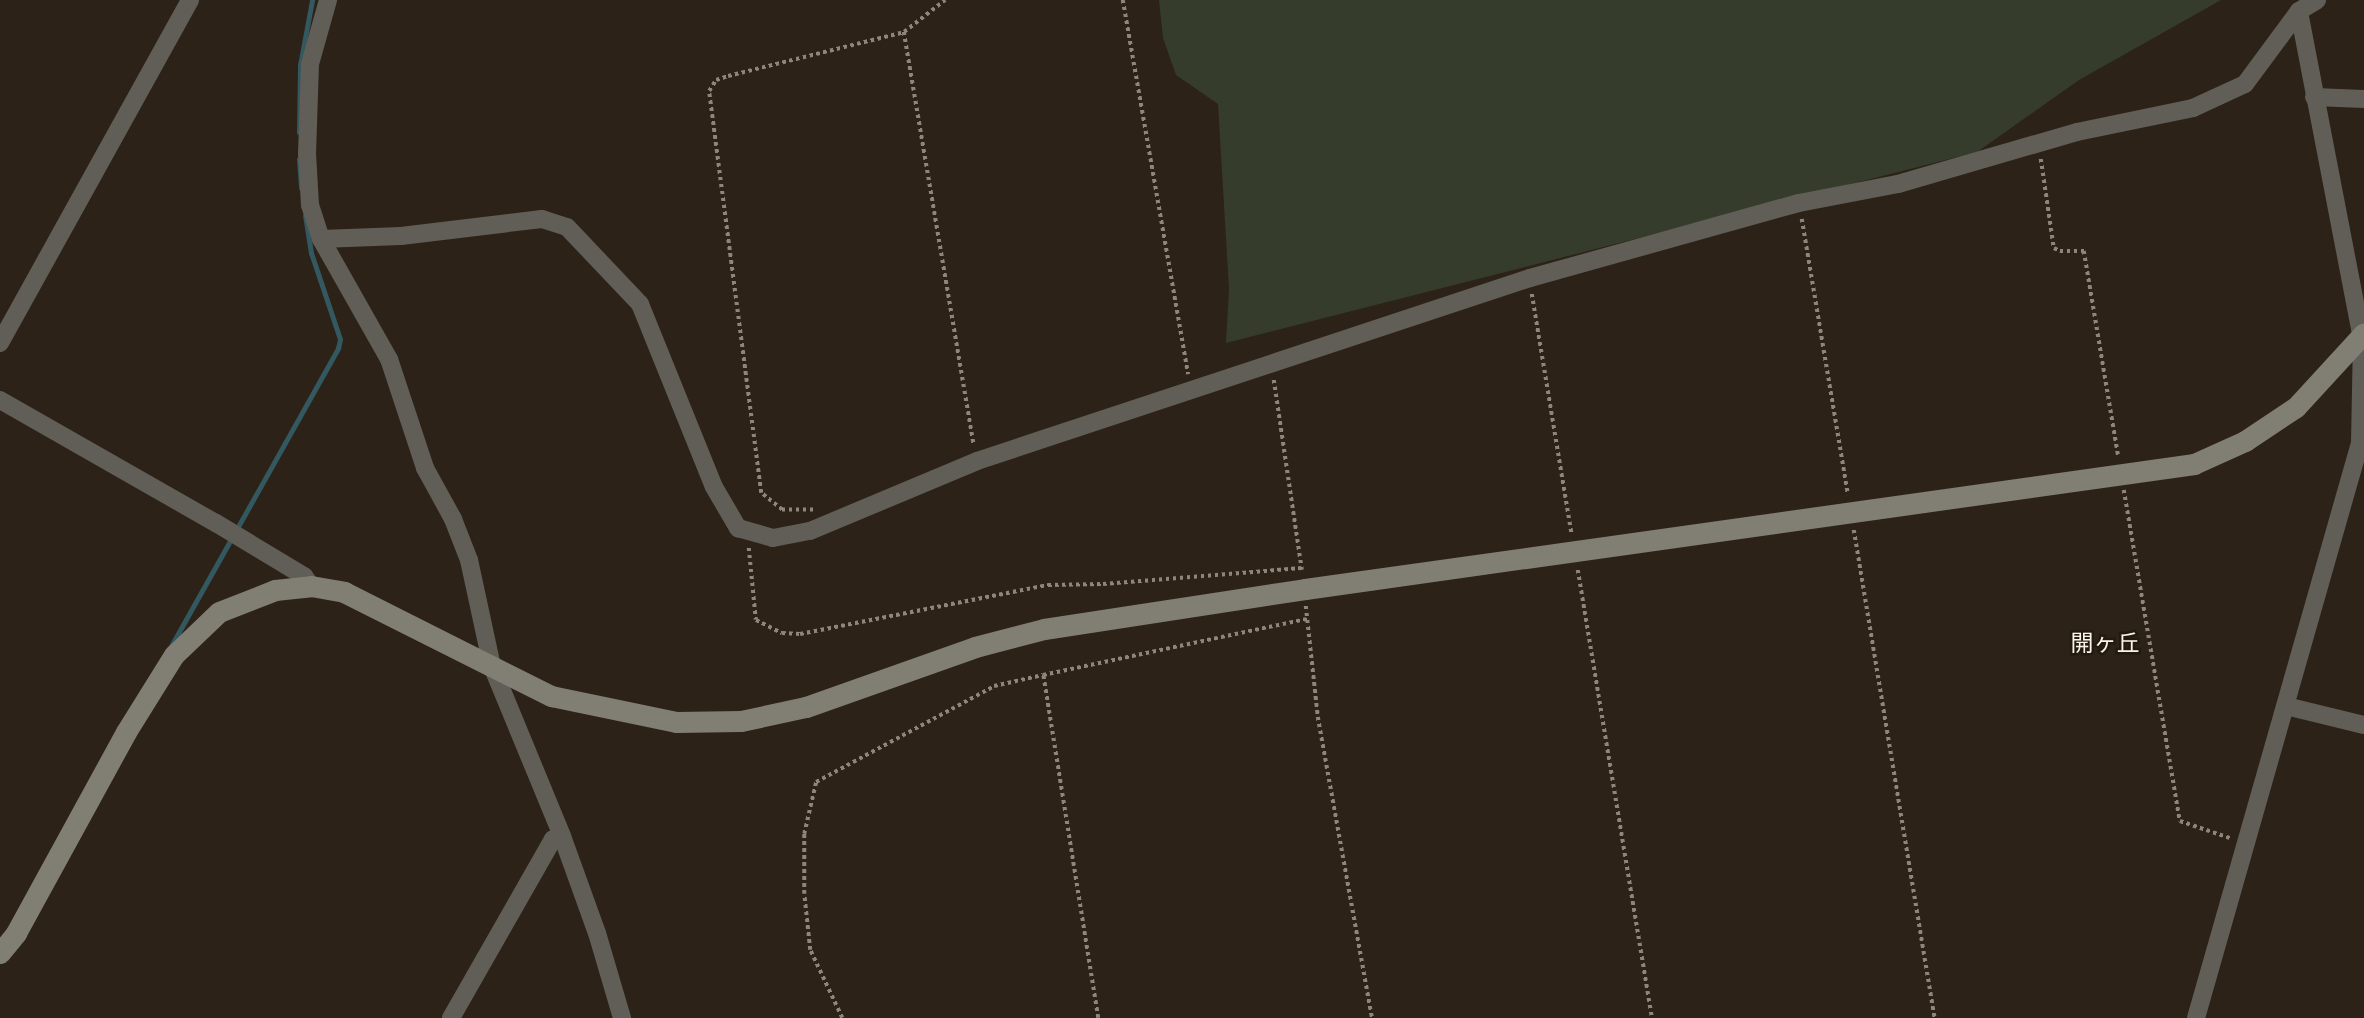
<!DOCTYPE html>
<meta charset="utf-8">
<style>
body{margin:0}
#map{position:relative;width:2364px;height:1018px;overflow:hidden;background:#2c2218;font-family:"DM Sans","Noto Sans JP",sans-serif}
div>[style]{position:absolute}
.green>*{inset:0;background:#353c2b}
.stream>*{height:5px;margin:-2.5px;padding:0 2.5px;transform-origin:2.5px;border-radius:2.5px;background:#33585f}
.path>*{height:3.5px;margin-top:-1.75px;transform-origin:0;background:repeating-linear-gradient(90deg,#8e857d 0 3.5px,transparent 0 7px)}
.street>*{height:18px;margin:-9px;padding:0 9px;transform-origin:9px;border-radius:9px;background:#605e57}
.secondary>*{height:21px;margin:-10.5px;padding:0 10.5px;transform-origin:10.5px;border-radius:10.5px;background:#817e74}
span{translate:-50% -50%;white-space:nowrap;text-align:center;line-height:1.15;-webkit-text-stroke:5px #22190f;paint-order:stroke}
.neighbourhood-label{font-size:23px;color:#faf3ec}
</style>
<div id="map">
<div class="green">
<i style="clip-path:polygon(1159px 0,2221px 0,2079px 80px,1977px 152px,1226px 343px,1229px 289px,1218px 104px,1176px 75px,1163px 38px)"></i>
</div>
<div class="stream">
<i style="left:299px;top:132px;width:67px;rotate:-89.1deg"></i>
<i style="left:300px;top:65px;width:66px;rotate:-79.5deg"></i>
<i style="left:299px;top:159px;width:29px;rotate:86deg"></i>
<i style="left:171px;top:646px;width:342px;rotate:-60.7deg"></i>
<i style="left:338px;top:348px;width:9px;rotate:-77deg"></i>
<i style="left:340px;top:339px;width:91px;rotate:-108.6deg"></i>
<i style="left:311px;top:253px;width:38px;rotate:-99deg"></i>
</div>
<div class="path">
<i style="left:1123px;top:0;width:380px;rotate:80.1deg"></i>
<i style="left:904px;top:32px;width:418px;rotate:80.4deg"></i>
<i style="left:2041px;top:159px;width:90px;rotate:81.7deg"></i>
<i style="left:2054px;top:248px;width:7px;rotate:27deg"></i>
<i style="left:2060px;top:251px;width:24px"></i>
<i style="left:2084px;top:251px;width:207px;rotate:80.5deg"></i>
<i style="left:1802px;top:219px;width:280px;rotate:80.5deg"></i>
<i style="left:1532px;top:294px;width:244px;rotate:80.6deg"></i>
<i style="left:1274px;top:380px;width:192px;rotate:81.6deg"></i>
<i style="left:2124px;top:490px;width:336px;rotate:80.4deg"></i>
<i style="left:2180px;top:821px;width:53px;rotate:18.8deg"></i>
<i style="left:813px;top:510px;width:31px;rotate:180deg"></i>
<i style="left:782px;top:510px;width:27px;rotate:-141deg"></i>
<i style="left:761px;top:493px;width:405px;rotate:-97.4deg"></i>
<i style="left:709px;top:91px;width:13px;rotate:-58deg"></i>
<i style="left:716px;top:80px;width:13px;rotate:-18deg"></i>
<i style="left:728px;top:76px;width:181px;rotate:-14deg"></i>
<i style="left:904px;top:32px;width:52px;rotate:-38deg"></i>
<i style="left:1854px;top:530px;width:495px;rotate:80.6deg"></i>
<i style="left:749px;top:548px;width:72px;rotate:84.4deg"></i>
<i style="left:756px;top:620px;width:29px;rotate:27deg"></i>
<i style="left:782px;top:633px;width:18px;rotate:3deg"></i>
<i style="left:800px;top:634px;width:253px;rotate:-11.2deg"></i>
<i style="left:1048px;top:585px;width:55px;rotate:-1deg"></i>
<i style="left:1103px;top:584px;width:199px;rotate:-4.6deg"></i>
<i style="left:1578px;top:570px;width:454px;rotate:80.6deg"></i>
<i style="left:1306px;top:606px;width:112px;rotate:83.8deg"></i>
<i style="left:1318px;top:717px;width:306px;rotate:79.8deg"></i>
<i style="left:842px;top:1018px;width:75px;rotate:-115.2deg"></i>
<i style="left:810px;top:950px;width:56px;rotate:-96.1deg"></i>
<i style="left:804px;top:894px;width:60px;rotate:-90deg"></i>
<i style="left:804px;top:834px;width:53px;rotate:-77deg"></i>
<i style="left:816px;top:782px;width:202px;rotate:-28.3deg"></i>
<i style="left:994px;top:686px;width:50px;rotate:-12.7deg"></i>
<i style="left:1098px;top:1018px;width:347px;rotate:-99.1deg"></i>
<i style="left:1043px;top:675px;width:270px;rotate:-12deg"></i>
</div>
<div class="street">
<i style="left:328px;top:0;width:66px;rotate:105.7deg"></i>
<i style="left:310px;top:64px;width:89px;rotate:91.9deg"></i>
<i style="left:307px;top:153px;width:52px;rotate:86.7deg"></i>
<i style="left:310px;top:205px;width:36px;rotate:72deg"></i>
<i style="left:321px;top:239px;width:138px;rotate:60.5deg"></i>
<i style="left:389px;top:359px;width:115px;rotate:71.7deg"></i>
<i style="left:425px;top:468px;width:58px;rotate:61.2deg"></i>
<i style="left:453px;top:519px;width:44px;rotate:68.7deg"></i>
<i style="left:469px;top:560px;width:108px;rotate:77.8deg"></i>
<i style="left:492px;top:666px;width:184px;rotate:67.6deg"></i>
<i style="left:562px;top:836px;width:103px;rotate:70.2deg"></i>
<i style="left:597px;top:933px;width:89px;rotate:73.6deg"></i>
<i style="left:2314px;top:97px;width:50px;rotate:2.3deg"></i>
<i style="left:321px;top:239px;width:80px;rotate:-2.1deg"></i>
<i style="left:401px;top:236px;width:142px;rotate:-6.9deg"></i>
<i style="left:542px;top:219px;width:26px;rotate:18deg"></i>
<i style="left:567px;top:227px;width:106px;rotate:46.5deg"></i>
<i style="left:640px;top:304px;width:197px;rotate:68deg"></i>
<i style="left:714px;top:487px;width:48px;rotate:59.7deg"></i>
<i style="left:738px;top:528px;width:36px;rotate:16deg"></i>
<i style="left:773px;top:538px;width:38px;rotate:-11deg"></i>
<i style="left:810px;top:531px;width:181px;rotate:-22.7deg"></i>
<i style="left:977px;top:461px;width:582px;rotate:-18.31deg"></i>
<i style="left:1530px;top:278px;width:279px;rotate:-15.6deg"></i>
<i style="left:1799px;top:203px;width:101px;rotate:-10.9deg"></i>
<i style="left:1898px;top:184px;width:186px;rotate:-16.2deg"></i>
<i style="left:2077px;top:132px;width:118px;rotate:-11.7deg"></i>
<i style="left:2193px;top:108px;width:57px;rotate:-24.8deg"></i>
<i style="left:2245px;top:84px;width:91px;rotate:-53.5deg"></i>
<i style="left:2299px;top:11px;width:21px;rotate:-31deg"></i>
<i style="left:0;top:343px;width:392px;rotate:-61deg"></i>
<i style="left:0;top:400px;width:249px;rotate:29.7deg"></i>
<i style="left:216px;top:523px;width:103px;rotate:31.1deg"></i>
<i style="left:304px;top:576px;width:12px;rotate:55deg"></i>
<i style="left:2286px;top:706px;width:80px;rotate:13.7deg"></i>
<i style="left:451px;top:1018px;width:206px;rotate:-60.3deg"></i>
<i style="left:553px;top:839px;width:9px;rotate:-18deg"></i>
<i style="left:2196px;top:1018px;width:598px;rotate:-74.08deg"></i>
<i style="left:2360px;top:443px;width:104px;rotate:-88.9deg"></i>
<i style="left:2362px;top:339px;width:334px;rotate:-100.9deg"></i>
</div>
<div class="secondary">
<i style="left:0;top:953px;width:26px;rotate:-51deg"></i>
<i style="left:16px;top:933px;width:229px;rotate:-61.3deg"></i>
<i style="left:126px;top:732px;width:91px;rotate:-58.1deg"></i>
<i style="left:174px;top:655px;width:62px;rotate:-43.7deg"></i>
<i style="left:219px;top:612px;width:60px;rotate:-21.4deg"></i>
<i style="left:275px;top:590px;width:36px;rotate:-6deg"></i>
<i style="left:311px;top:586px;width:34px;rotate:10deg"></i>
<i style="left:344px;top:592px;width:232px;rotate:26.7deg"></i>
<i style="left:551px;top:696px;width:128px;rotate:11.7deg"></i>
<i style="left:676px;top:722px;width:65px;rotate:-0.9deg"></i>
<i style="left:741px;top:721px;width:66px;rotate:-12.2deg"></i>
<i style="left:806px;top:707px;width:179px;rotate:-19.5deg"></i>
<i style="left:975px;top:647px;width:71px;rotate:-14.6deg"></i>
<i style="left:1044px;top:629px;width:264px;rotate:-8.7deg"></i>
<i style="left:1305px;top:589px;width:898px;rotate:-8deg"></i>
<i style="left:2194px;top:464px;width:56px;rotate:-24.3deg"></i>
<i style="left:2245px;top:441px;width:61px;rotate:-33.7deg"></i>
<i style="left:2296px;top:407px;width:100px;rotate:-47.4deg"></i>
</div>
<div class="neighbourhood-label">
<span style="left:2105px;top:643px">開ヶ丘</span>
</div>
</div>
